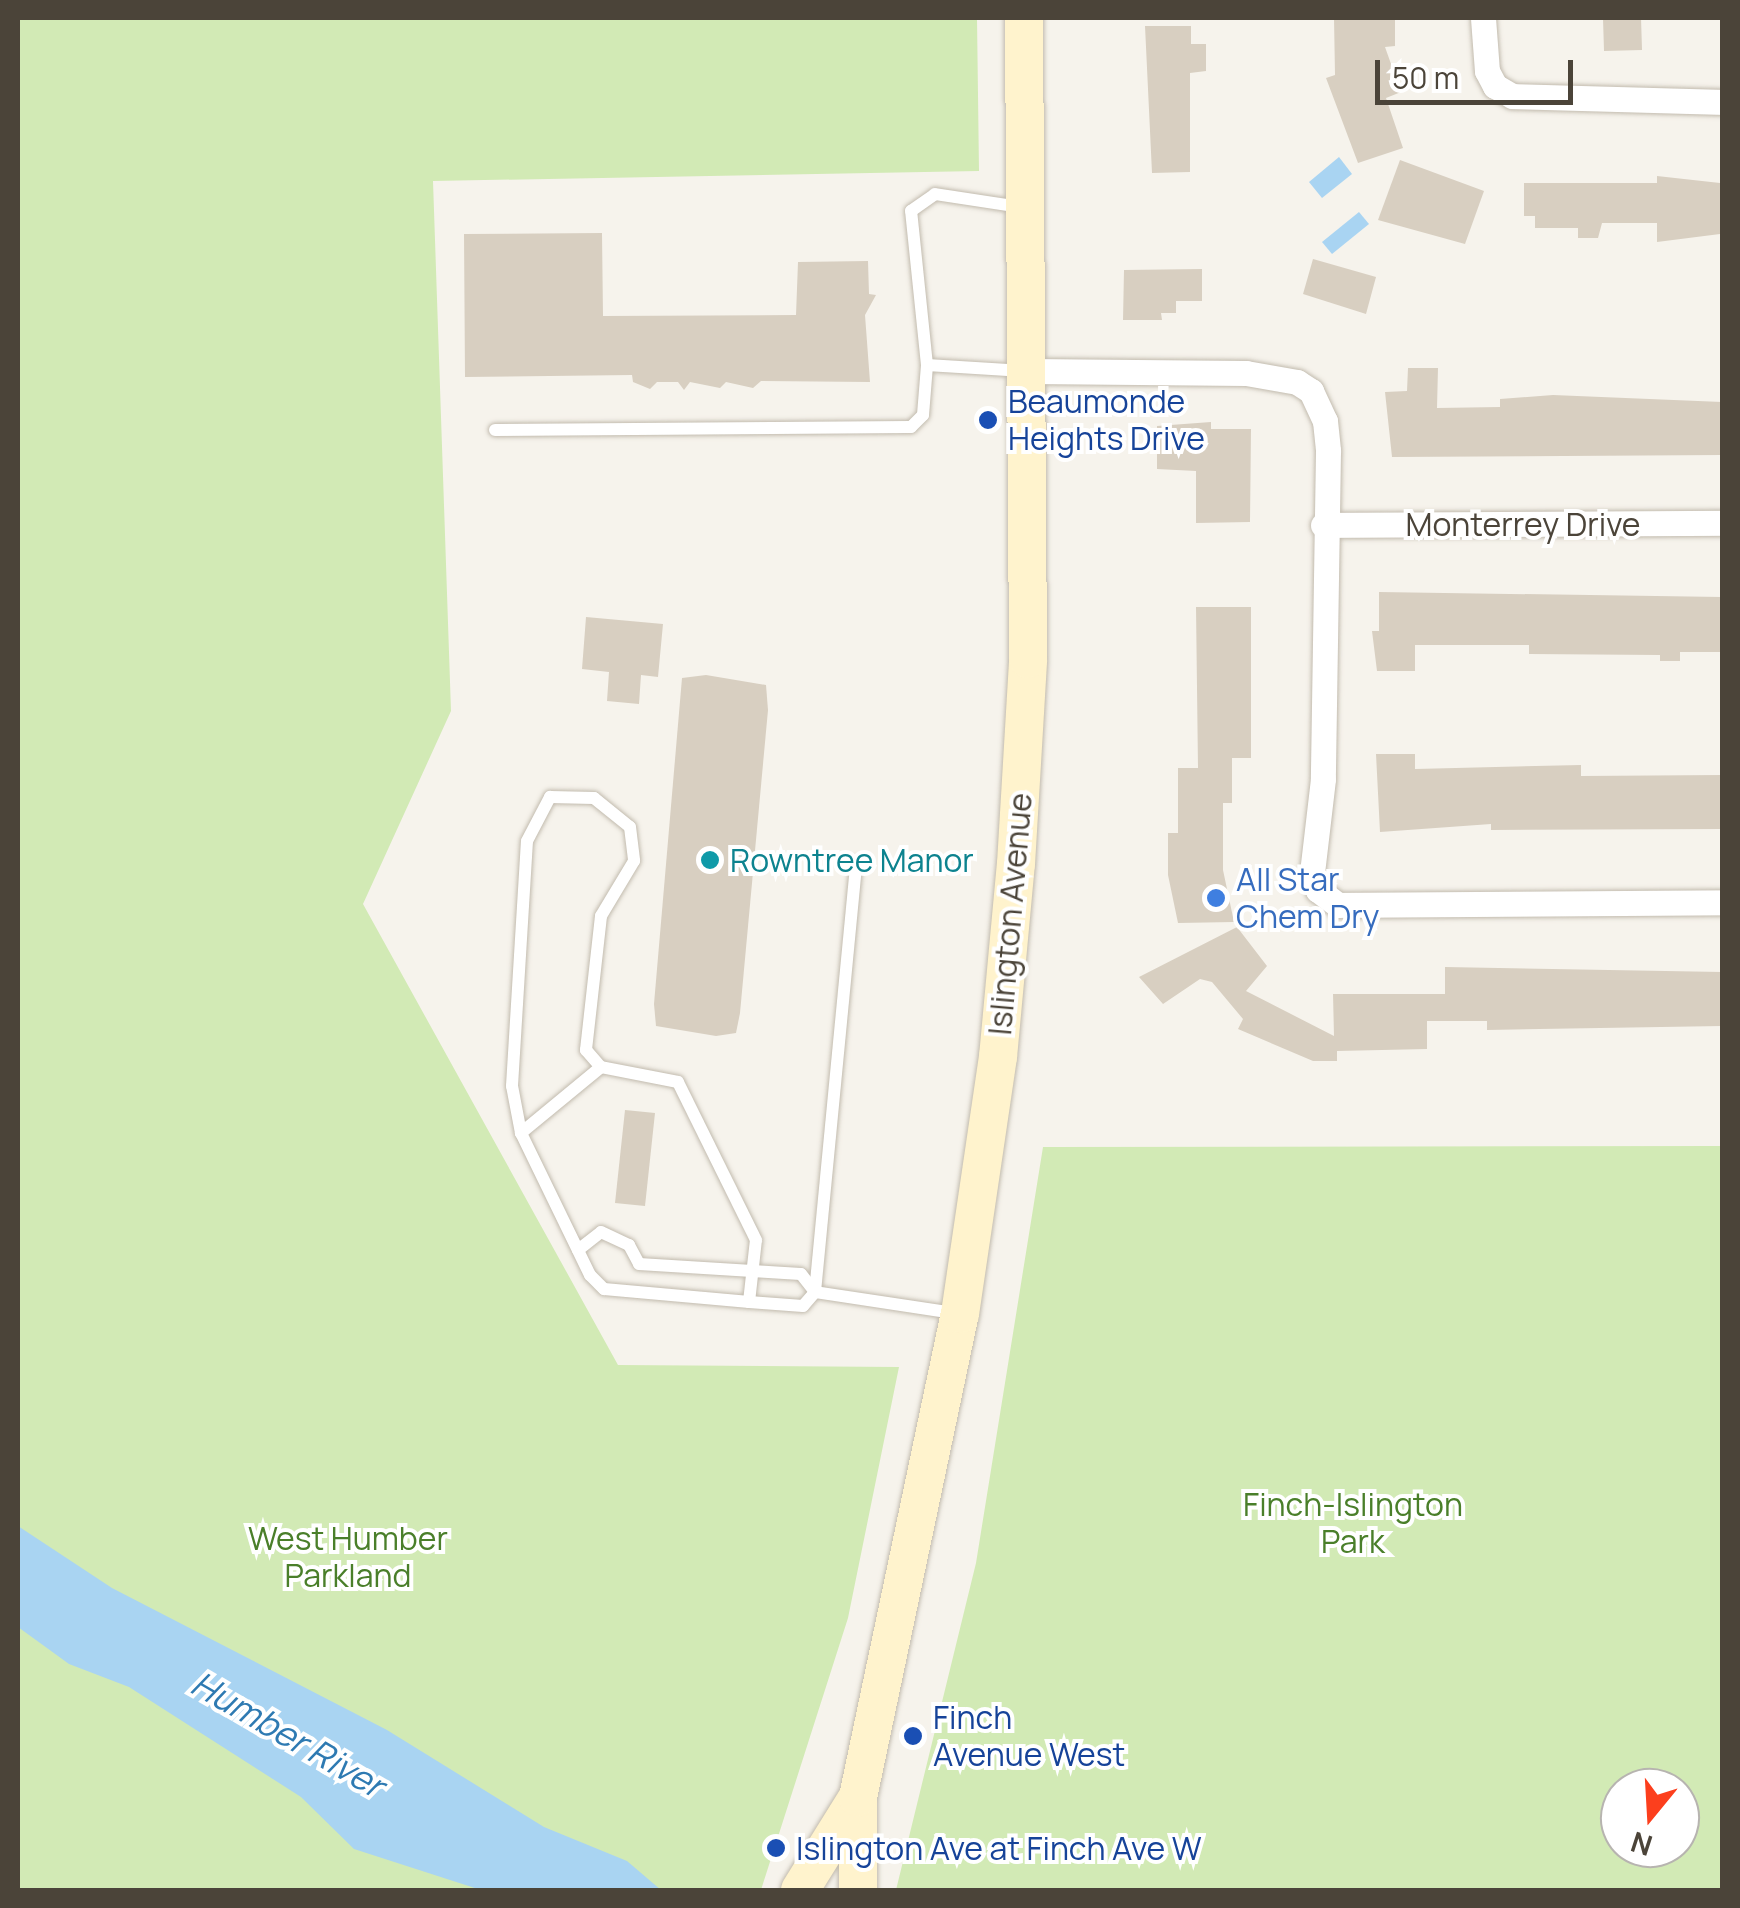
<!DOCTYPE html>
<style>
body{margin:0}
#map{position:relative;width:1740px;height:1908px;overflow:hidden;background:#f6f3ec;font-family:Manrope,sans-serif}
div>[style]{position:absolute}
.green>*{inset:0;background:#d2eab5}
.water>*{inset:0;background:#a9d4f2}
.building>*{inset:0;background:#d8cfc1}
.roads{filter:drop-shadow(0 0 2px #c2bbae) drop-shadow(0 0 2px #c2bbae)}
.lane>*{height:12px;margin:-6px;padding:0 6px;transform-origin:6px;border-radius:6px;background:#fff}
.street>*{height:25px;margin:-12.5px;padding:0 12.5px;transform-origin:12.5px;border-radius:12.5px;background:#fff}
.secondary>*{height:38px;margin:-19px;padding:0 19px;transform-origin:19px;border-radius:19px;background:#fff3cd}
.dots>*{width:28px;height:28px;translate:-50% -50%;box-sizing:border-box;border:5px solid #fff;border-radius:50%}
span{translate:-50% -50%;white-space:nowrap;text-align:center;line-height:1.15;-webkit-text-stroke:8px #fff;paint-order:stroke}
.transit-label{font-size:32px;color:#164399}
.left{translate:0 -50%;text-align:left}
.street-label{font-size:32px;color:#4b4439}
.culture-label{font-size:32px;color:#0d838f}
.shop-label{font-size:32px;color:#366cbe}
.park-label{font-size:32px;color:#4a7f2a}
.water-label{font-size:35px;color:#2e7ab2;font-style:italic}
.frame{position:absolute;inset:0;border:20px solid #4b4439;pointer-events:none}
.north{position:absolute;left:1600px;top:1768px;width:100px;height:100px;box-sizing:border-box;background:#fff;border:2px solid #b7b4b0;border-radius:50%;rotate:198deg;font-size:28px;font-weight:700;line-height:40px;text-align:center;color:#4b4439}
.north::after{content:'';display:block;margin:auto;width:35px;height:45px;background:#fc3f1d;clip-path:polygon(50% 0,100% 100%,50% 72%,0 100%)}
.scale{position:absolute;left:1375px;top:60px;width:198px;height:45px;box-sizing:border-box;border:5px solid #4b4439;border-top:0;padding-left:12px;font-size:30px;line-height:35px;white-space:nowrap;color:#4b4439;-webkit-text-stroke:8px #fff;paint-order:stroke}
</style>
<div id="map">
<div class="green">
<i style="clip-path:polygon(18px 18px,977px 18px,979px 171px,433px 181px,451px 711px,363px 904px,618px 1365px,899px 1367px,848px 1618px,761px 1890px,18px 1890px)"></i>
<i style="clip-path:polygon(evenodd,1722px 1146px,1722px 1890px,896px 1890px,976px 1563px,1043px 1147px,1722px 1146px,1620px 1788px,1680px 1788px,1680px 1848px,1620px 1848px,1620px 1788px)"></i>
</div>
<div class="water">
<i style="clip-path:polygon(1339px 157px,1352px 174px,1322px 198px,1309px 182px)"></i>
<i style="clip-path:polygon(1359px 212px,1369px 224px,1332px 254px,1322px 242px)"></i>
<i style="clip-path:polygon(18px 1526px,112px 1588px,387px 1730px,544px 1827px,627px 1861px,661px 1890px,481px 1890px,354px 1849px,301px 1797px,129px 1687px,69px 1664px,18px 1627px)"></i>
</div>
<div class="building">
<i style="clip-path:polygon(1334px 18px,1395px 18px,1395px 46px,1385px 47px,1401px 92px,1386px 98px,1403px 148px,1358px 163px,1326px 78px,1335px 75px)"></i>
<i style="clip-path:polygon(1641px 18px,1642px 50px,1604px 51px,1603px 19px)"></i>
<i style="clip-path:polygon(1145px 26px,1191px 26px,1191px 44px,1206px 44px,1206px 71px,1190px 73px,1190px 172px,1152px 173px)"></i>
<i style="clip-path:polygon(1400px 160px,1484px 191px,1465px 244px,1378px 220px)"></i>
<i style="clip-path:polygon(1657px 176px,1720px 183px,1720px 234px,1657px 242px,1657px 223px,1602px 223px,1598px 238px,1578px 238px,1578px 228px,1535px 228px,1535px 216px,1524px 216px,1524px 183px,1657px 183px)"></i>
<i style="clip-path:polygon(602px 233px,603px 316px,796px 315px,798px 262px,868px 261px,869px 294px,876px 295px,865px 315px,870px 382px,761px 381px,753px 388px,726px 382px,720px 388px,690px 382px,684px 390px,678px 382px,657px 382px,650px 389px,633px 382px,632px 375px,465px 377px,464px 234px)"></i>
<i style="clip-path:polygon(1313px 259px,1376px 277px,1366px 314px,1303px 294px)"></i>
<i style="clip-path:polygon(1202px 269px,1202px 301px,1176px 301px,1176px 313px,1161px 313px,1162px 320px,1123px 320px,1124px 270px)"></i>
<i style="clip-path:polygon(1408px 368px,1438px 368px,1437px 408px,1500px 407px,1500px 399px,1553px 395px,1722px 402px,1722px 455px,1392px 457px,1385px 392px,1407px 391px)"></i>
<i style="clip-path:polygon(1211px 422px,1211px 429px,1251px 429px,1250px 522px,1196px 523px,1196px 471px,1157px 469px,1157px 426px)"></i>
<i style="clip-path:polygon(1379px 592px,1722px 597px,1722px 652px,1680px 652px,1680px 661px,1660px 661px,1660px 655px,1529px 654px,1529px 645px,1415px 645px,1415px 671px,1377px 671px,1372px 631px,1379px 631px)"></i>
<i style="clip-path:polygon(1196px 607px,1251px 607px,1251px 758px,1232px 758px,1232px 803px,1223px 803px,1223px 870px,1234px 922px,1178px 923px,1168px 875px,1168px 833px,1178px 833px,1178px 768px,1198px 768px)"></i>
<i style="clip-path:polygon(586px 617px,663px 624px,658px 677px,641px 675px,639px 704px,607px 701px,609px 672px,582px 669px)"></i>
<i style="clip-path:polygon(706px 675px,766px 685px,768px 710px,740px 1013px,736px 1033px,716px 1036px,656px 1026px,654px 1004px,682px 678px)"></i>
<i style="clip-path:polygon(1376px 754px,1415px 754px,1415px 769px,1581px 765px,1581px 776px,1722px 775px,1722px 829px,1491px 830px,1491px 824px,1380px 832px)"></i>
<i style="clip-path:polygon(1237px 927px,1267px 966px,1246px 991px,1334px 1036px,1333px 994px,1445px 994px,1445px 967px,1722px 972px,1722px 1026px,1487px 1030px,1487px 1021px,1427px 1021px,1427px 1049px,1337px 1051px,1337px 1061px,1313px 1061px,1238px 1029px,1243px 1019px,1212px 982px,1200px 979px,1163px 1004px,1139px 977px)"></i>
<i style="clip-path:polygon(625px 1110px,655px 1113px,645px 1206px,615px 1203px)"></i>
</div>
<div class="roads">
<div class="lane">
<i style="left:927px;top:365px;width:97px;rotate:3.5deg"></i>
<i style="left:495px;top:430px;width:416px;rotate:-0.4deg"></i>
<i style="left:911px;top:427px;width:17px;rotate:-45deg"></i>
<i style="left:923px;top:415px;width:50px;rotate:-85.4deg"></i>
<i style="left:927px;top:365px;width:155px;rotate:-95.9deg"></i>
<i style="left:911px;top:211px;width:29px;rotate:-35deg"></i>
<i style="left:935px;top:194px;width:86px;rotate:8.7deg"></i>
<i style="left:521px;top:1133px;width:48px;rotate:-100.8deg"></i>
<i style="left:512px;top:1086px;width:245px;rotate:-86.5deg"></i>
<i style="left:527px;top:841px;width:50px;rotate:-62.4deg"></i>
<i style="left:550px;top:797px;width:44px;rotate:1.3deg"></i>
<i style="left:594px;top:798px;width:46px;rotate:38.9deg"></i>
<i style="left:630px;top:827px;width:34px;rotate:83deg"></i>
<i style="left:634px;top:861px;width:64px;rotate:121deg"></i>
<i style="left:601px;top:916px;width:135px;rotate:96.4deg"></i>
<i style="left:586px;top:1050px;width:23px;rotate:49deg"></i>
<i style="left:578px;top:1250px;width:29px;rotate:-38deg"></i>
<i style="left:601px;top:1232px;width:31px;rotate:25deg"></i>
<i style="left:629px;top:1245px;width:21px;rotate:62deg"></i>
<i style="left:639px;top:1264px;width:162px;rotate:3.5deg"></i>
<i style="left:801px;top:1274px;width:23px;rotate:52deg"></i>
<i style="left:815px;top:1292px;width:141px;rotate:8.6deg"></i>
<i style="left:749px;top:1302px;width:62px;rotate:-83.6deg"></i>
<i style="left:756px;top:1240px;width:176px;rotate:-116.3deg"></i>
<i style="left:678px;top:1082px;width:78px;rotate:-169deg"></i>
<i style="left:601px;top:1067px;width:104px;rotate:140.5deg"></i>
<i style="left:521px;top:1133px;width:158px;rotate:64.1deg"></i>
<i style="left:590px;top:1275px;width:20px;rotate:45deg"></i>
<i style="left:604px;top:1289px;width:146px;rotate:5.1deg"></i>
<i style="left:749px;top:1302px;width:54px;rotate:4.2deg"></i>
<i style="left:803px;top:1306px;width:18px;rotate:-49deg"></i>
<i style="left:815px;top:1292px;width:431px;rotate:-84.5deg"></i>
</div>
<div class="street">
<i style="left:1483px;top:18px;width:53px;rotate:85.7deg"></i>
<i style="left:1487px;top:71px;width:17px;rotate:62deg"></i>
<i style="left:1495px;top:86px;width:20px;rotate:30deg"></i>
<i style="left:1512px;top:96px;width:210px;rotate:1.6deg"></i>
<i style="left:1029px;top:371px;width:217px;rotate:0.5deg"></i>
<i style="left:1246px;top:373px;width:52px;rotate:10deg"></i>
<i style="left:1297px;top:382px;width:17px;rotate:33deg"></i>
<i style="left:1311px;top:391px;width:33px;rotate:65deg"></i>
<i style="left:1325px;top:421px;width:30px;rotate:84deg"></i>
<i style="left:1328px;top:451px;width:328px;rotate:90.9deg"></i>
<i style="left:1323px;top:779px;width:94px;rotate:96.7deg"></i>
<i style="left:1312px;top:872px;width:19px;rotate:72deg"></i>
<i style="left:1318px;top:890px;width:25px;rotate:37deg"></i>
<i style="left:1338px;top:905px;width:384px;rotate:-0.4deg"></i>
<i style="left:1323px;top:525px;width:399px;rotate:-0.3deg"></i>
</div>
<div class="secondary">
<i style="left:800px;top:1890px;width:110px;rotate:-58.1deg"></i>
<i style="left:858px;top:1890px;width:93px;rotate:-90deg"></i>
<i style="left:858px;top:1797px;width:494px;rotate:-78.1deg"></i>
<i style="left:960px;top:1314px;width:260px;rotate:-81.6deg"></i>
<i style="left:998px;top:1057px;width:194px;rotate:-84.7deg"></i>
<i style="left:1016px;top:864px;width:205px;rotate:-86.6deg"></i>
<i style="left:1028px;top:659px;width:641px;rotate:-90.36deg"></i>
</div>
</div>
<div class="dots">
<i style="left:988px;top:420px;background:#1a4fb4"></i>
<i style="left:710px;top:860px;background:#0f9aa8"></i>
<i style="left:1216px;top:898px;background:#3f7fe0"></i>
<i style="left:913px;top:1736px;background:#1a4fb4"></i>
<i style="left:776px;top:1848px;background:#1a4fb4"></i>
</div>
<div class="transit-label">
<span class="left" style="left:1008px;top:420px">Beaumonde<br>Heights Drive</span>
<span class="left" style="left:933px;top:1736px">Finch<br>Avenue West</span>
<span class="left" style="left:796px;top:1848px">Islington Ave at Finch Ave W</span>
</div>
<div class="street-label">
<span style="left:1523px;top:524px">Monterrey Drive</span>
<span style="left:1010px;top:914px;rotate:-85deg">Islington Avenue</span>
</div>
<div class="culture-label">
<span class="left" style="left:730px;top:860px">Rowntree Manor</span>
</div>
<div class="shop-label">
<span class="left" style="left:1236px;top:898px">All Star<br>Chem Dry</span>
</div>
<div class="park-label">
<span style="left:1353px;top:1523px">Finch-Islington<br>Park</span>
<span style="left:348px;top:1557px">West Humber<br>Parkland</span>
</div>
<div class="water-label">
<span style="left:288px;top:1734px;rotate:30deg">Humber River</span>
</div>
<div class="frame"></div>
<div class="north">N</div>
<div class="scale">50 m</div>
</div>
